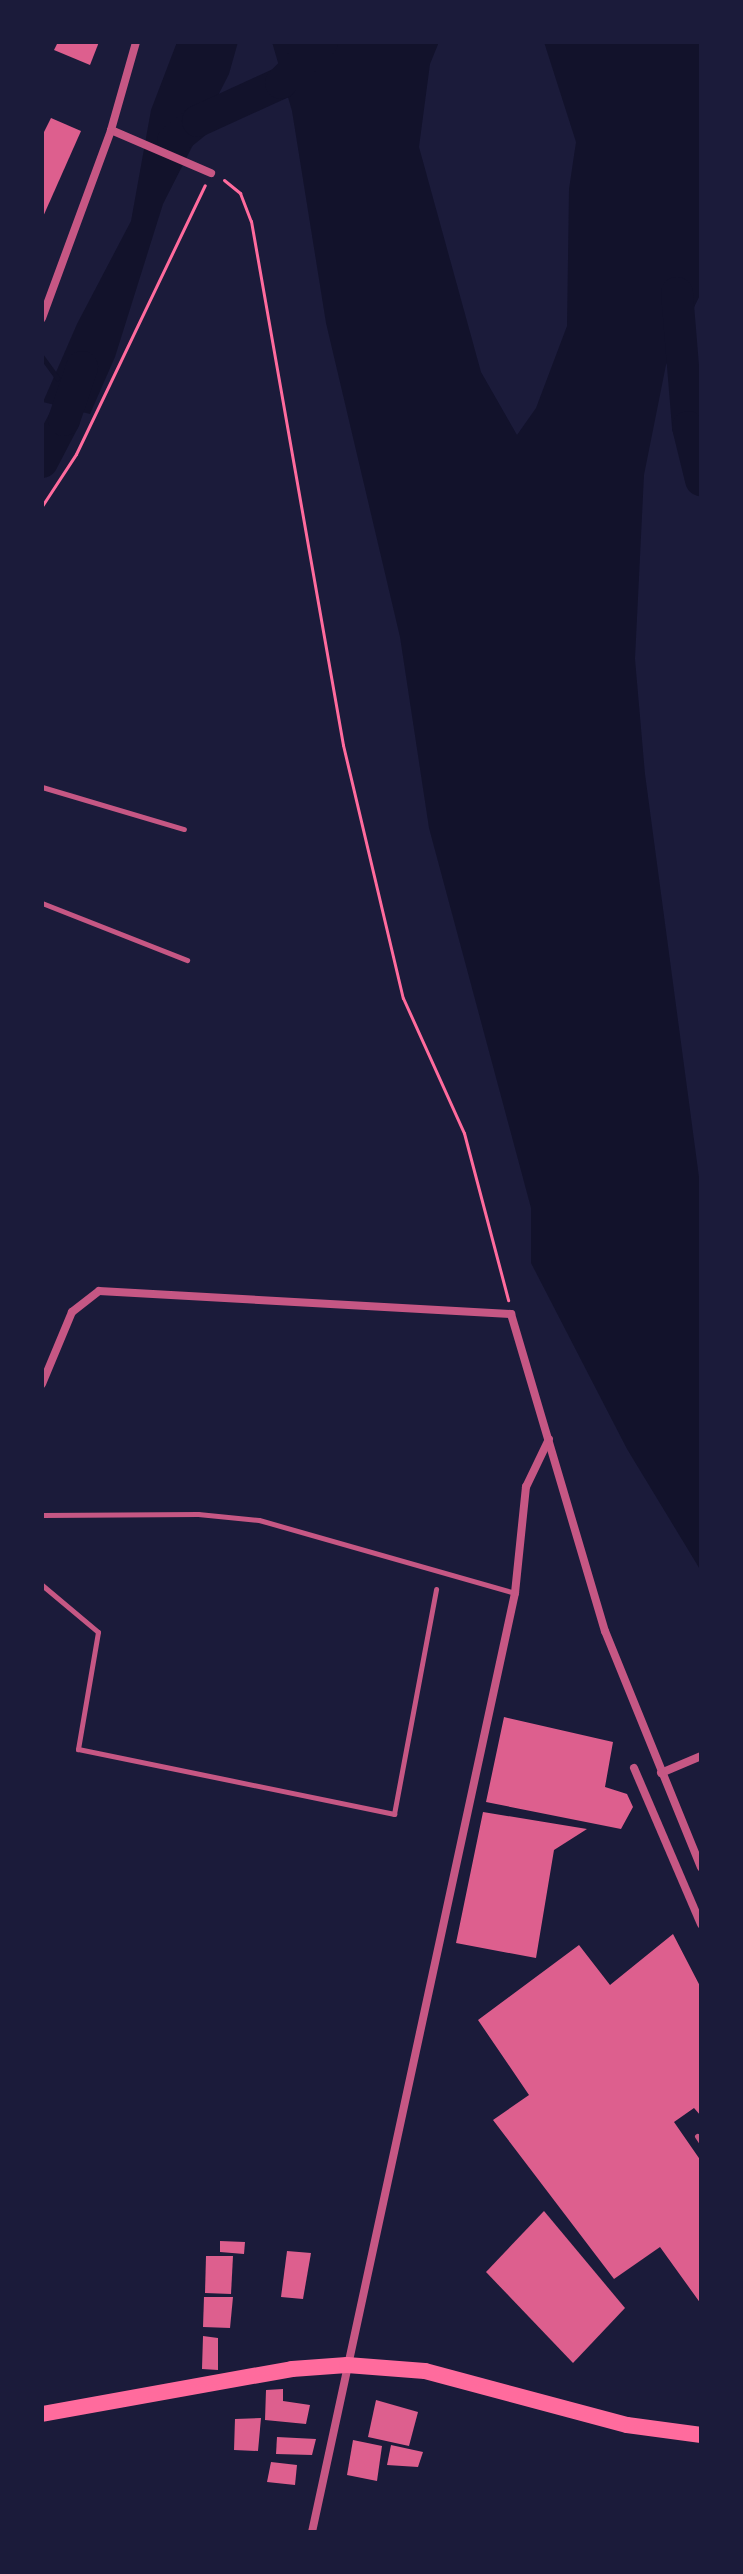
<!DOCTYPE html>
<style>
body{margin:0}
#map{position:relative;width:743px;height:2574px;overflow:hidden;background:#1b1b3a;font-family:"Asap Condensed",sans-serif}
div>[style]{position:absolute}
.water>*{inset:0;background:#12122b}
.stream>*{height:5px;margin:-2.5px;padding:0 2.5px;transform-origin:2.5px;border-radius:2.5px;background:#12122b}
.river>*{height:32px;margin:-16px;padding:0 16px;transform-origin:16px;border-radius:16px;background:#12122b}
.building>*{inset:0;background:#dd5f8e}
.path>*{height:3px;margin:-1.5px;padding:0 1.5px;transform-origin:1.5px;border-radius:1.5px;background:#ff6b9d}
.service>*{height:5px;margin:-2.5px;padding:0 2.5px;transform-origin:2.5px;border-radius:2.5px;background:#c65784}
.minor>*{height:8px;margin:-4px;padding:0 4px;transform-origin:4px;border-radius:4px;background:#c65784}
.secondary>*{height:16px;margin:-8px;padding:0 8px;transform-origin:8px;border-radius:8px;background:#ff6b9d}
span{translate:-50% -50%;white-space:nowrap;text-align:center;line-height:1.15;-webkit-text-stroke:8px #1b1b3a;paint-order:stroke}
.frame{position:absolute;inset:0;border:44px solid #1b1b3a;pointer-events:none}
</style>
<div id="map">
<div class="water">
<i style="clip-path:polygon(177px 42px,238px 42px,229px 74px,163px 204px,115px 357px,90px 414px,43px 402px,77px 324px,131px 221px,151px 110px)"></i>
<i style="clip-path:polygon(272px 42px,439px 42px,430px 64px,419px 147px,481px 372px,517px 435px,536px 408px,567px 326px,569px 189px,576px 142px,544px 42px,701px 42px,701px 293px,666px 365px,644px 475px,635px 659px,645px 774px,701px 1192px,701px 1571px,627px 1449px,531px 1263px,531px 1208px,429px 828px,400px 637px,326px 323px,292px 111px)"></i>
</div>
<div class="stream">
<i style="left:42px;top:357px;width:26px;rotate:54deg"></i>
</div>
<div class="river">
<i style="left:173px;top:141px;width:32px;rotate:-39deg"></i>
<i style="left:198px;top:121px;width:91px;rotate:-24.6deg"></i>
<i style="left:281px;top:83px;width:58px;rotate:-45deg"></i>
<i style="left:677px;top:293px;width:134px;rotate:85.3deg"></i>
<i style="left:688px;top:427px;width:55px;rotate:76.2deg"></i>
<i style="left:42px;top:462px;width:47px;rotate:-62.4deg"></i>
<i style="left:64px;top:420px;width:56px;rotate:-71.2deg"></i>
</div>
<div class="building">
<i style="clip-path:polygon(58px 42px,99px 42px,90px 65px,54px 50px)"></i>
<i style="clip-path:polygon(51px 118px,81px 131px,42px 219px,42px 136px)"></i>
<i style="clip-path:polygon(504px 1717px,613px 1742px,605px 1787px,627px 1794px,633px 1807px,621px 1829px,486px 1802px)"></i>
<i style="clip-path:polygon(483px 1812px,587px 1829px,554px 1850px,536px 1958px,456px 1943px)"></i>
<i style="clip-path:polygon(673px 1934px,701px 1988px,701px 2116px,694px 2108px,674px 2122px,701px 2161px,701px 2304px,660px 2247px,614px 2279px,493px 2120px,529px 2095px,478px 2020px,579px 1945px,610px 1985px)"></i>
<i style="clip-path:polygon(544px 2211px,625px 2308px,573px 2363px,486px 2272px)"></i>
<i style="clip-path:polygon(220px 2241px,245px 2242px,244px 2254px,220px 2252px)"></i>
<i style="clip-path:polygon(287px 2251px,311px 2253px,303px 2299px,281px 2297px)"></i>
<i style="clip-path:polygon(206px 2256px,233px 2256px,231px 2294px,205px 2293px)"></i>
<i style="clip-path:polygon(204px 2297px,233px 2297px,230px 2328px,203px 2327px)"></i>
<i style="clip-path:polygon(203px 2336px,218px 2338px,218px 2370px,202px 2369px)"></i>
<i style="clip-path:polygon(283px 2389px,283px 2401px,310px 2405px,306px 2424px,265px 2420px,266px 2390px)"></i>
<i style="clip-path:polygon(376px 2400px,418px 2412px,409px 2446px,368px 2437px)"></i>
<i style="clip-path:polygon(261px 2418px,258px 2451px,234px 2450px,235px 2419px)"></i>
<i style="clip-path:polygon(277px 2437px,316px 2439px,312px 2455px,276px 2454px)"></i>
<i style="clip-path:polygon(353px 2440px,382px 2446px,377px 2481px,347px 2475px)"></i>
<i style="clip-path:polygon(391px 2445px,423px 2452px,418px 2467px,387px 2465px)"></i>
<i style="clip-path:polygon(271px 2462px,297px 2465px,295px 2485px,267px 2482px)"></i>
</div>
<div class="path">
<i style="left:224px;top:180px;width:21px;rotate:39deg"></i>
<i style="left:240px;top:193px;width:30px;rotate:69deg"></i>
<i style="left:251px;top:221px;width:532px;rotate:80.04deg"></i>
<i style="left:343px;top:745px;width:260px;rotate:76.7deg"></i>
<i style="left:403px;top:998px;width:148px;rotate:65.7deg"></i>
<i style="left:464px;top:1133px;width:173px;rotate:75.2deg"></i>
<i style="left:42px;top:506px;width:62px;rotate:-56.8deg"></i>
<i style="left:76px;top:454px;width:298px;rotate:-64.4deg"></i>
</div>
<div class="service">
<i style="left:42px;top:787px;width:148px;rotate:16.5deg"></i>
<i style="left:42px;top:903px;width:156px;rotate:21.5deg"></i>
<i style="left:42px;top:1515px;width:156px;rotate:-0.4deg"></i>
<i style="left:198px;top:1514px;width:61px;rotate:5.6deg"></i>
<i style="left:259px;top:1520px;width:266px;rotate:15.9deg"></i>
<i style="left:42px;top:1585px;width:73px;rotate:40deg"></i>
<i style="left:98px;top:1632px;width:119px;rotate:99.7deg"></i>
<i style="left:78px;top:1749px;width:323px;rotate:11.6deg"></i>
<i style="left:394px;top:1814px;width:229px;rotate:-79.4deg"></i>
<i style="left:697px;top:2136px;width:7px;rotate:56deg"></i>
</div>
<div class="minor">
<i style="left:111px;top:130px;width:109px;rotate:23.3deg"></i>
<i style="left:42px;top:318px;width:200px;rotate:-69.8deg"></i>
<i style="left:111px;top:130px;width:91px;rotate:-74.1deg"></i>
<i style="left:42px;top:1384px;width:78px;rotate:-67.4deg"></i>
<i style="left:72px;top:1312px;width:34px;rotate:-38deg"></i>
<i style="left:99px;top:1291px;width:413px;rotate:3.2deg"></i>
<i style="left:511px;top:1314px;width:331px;rotate:73.5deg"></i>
<i style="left:605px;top:1631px;width:255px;rotate:67.9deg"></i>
<i style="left:634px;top:1768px;width:170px;rotate:66.8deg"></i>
<i style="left:661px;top:1773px;width:43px;rotate:-23deg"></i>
<i style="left:312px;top:2532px;width:961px;rotate:-77.8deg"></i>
<i style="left:515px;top:1593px;width:107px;rotate:-84.1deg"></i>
<i style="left:526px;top:1487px;width:53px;rotate:-64.4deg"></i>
</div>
<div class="secondary">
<i style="left:42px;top:2414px;width:254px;rotate:-10.2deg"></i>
<i style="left:292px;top:2369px;width:55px;rotate:-4.2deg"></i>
<i style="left:347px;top:2365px;width:78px;rotate:4.4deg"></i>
<i style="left:425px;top:2371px;width:209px;rotate:15deg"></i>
<i style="left:627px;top:2425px;width:75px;rotate:7.7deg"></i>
</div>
<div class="frame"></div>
</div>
